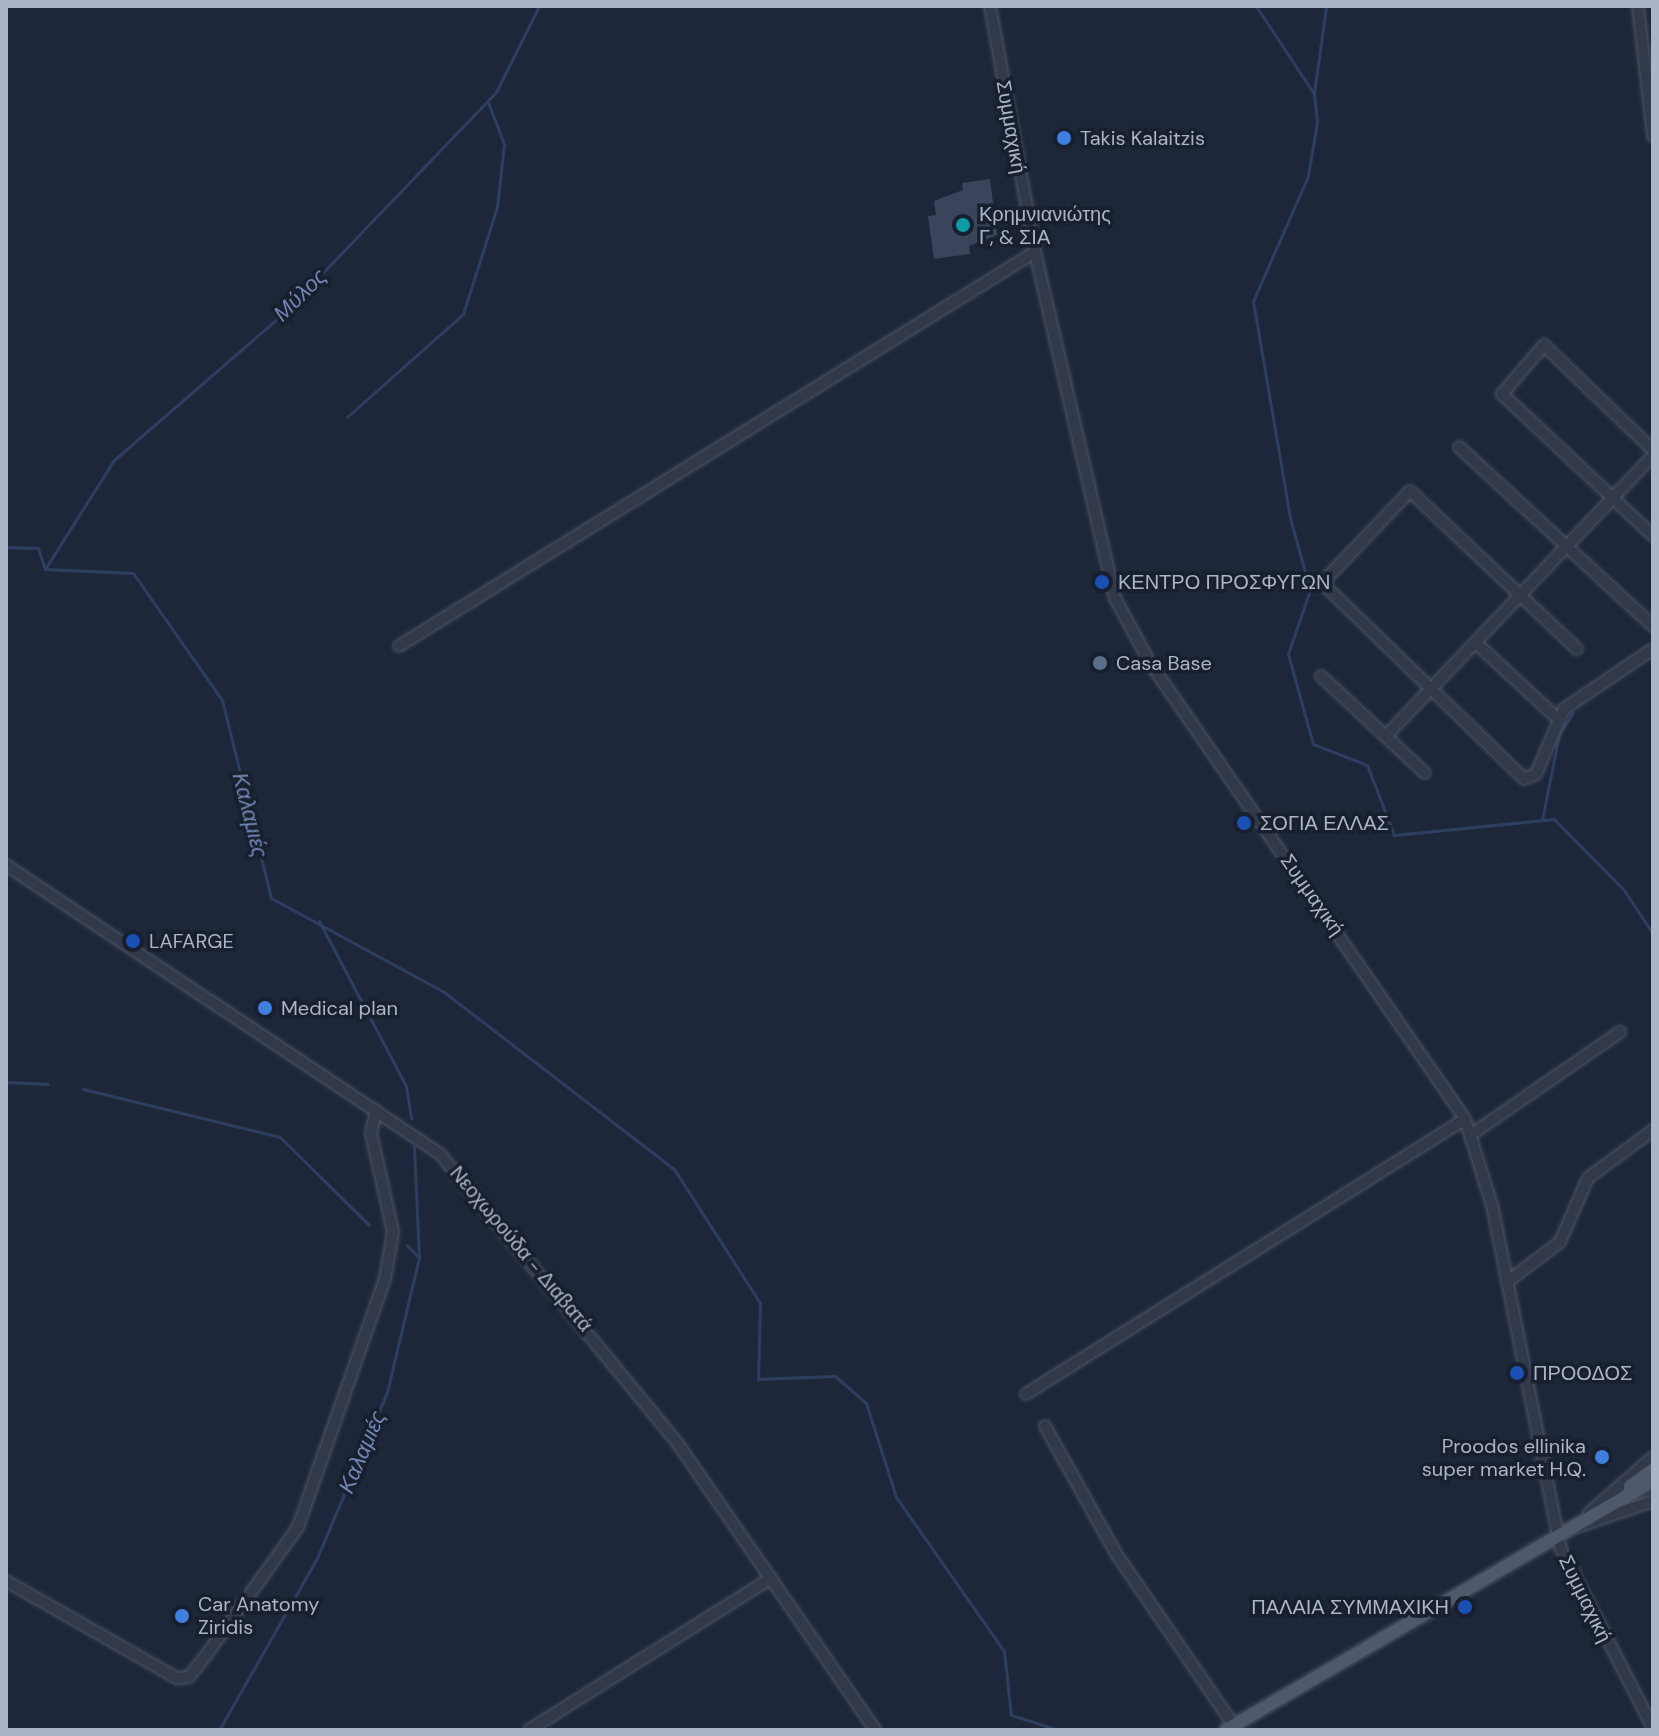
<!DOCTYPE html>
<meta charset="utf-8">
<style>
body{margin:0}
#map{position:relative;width:1659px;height:1736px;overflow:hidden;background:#1e273a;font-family:"DM Sans",sans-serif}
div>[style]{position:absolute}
.stream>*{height:3px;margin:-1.5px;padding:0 1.5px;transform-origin:1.5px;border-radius:1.5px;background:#2e3e61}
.building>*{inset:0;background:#3a445b}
.roads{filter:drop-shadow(0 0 2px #4d5465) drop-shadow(0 0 2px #4d5465)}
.minor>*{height:10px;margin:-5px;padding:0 5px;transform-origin:5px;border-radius:5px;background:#32394a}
.major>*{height:12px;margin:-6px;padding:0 6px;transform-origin:6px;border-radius:6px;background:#50586b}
.dots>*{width:22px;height:22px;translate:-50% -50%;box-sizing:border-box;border:4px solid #181f2f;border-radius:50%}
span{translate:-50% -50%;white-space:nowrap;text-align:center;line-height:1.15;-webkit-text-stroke:7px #181f2f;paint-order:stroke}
.street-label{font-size:20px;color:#acb4c7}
.poi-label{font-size:20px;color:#acb4c7}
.left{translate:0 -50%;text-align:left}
.right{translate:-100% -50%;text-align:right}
.water-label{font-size:22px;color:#7186b2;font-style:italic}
.frame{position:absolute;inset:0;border:8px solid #acb4c7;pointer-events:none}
</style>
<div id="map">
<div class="stream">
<i style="left:1256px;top:6px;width:105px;rotate:56.6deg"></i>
<i style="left:1314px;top:94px;width:28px;rotate:84deg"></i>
<i style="left:1317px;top:122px;width:55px;rotate:99.5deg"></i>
<i style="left:1308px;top:176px;width:137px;rotate:113.7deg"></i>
<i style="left:1253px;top:301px;width:220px;rotate:80.3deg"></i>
<i style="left:1290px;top:518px;width:75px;rotate:74.5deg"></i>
<i style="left:1310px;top:590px;width:68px;rotate:109deg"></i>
<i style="left:1288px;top:654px;width:93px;rotate:74.5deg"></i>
<i style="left:1313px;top:744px;width:58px;rotate:21.3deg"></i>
<i style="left:1367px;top:765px;width:75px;rotate:68.9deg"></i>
<i style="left:1394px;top:835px;width:161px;rotate:-5.7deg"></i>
<i style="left:1554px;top:819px;width:100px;rotate:45.4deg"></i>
<i style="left:1624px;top:890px;width:53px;rotate:56.6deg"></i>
<i style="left:1314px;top:93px;width:88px;rotate:-82.1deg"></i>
<i style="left:347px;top:417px;width:155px;rotate:-41.6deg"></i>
<i style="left:463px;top:314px;width:112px;rotate:-72.4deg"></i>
<i style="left:497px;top:207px;width:63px;rotate:-83.7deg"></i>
<i style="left:504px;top:144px;width:45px;rotate:-110.9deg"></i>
<i style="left:6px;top:547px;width:32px;rotate:2deg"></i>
<i style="left:38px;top:548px;width:22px;rotate:72deg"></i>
<i style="left:45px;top:569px;width:88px;rotate:2.6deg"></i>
<i style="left:133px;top:573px;width:155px;rotate:55deg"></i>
<i style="left:222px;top:700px;width:204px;rotate:76.1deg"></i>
<i style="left:271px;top:898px;width:197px;rotate:28.5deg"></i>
<i style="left:444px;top:992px;width:290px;rotate:37.6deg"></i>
<i style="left:674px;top:1169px;width:159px;rotate:57.3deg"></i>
<i style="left:760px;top:1303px;width:76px;rotate:91.5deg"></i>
<i style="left:758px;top:1379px;width:77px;rotate:-2.2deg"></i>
<i style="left:835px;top:1376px;width:41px;rotate:41.1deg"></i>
<i style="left:866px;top:1403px;width:99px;rotate:72.3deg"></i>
<i style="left:896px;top:1497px;width:188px;rotate:55deg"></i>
<i style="left:1004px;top:1651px;width:64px;rotate:83.8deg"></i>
<i style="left:1011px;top:1715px;width:50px;rotate:17.4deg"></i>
<i style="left:45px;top:569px;width:129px;rotate:-57.7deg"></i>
<i style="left:114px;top:460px;width:229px;rotate:-40.9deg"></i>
<i style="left:287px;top:310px;width:302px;rotate:-46.2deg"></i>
<i style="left:496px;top:92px;width:96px;rotate:-63.4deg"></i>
<i style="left:1542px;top:820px;width:87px;rotate:-78.7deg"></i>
<i style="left:1559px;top:735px;width:26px;rotate:-58deg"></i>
<i style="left:319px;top:921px;width:187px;rotate:62.2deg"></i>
<i style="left:406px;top:1086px;width:33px;rotate:81deg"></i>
<i style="left:6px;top:1082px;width:42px;rotate:2.7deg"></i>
<i style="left:83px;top:1089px;width:203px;rotate:13.7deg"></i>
<i style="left:280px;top:1137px;width:125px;rotate:44.7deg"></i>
<i style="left:407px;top:1245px;width:16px;rotate:47deg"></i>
<i style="left:219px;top:1730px;width:198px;rotate:-60.3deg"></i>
<i style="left:317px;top:1558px;width:180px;rotate:-67.1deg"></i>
<i style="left:387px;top:1392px;width:138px;rotate:-76.6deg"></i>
<i style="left:419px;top:1258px;width:111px;rotate:-92.6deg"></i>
</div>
<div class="building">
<i style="clip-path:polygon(990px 179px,997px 235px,969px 246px,970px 254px,934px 259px,928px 216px,936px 215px,934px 201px,963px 190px,962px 183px)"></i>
</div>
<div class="roads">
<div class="minor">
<i style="left:990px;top:6px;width:250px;rotate:79.6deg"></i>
<i style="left:1035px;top:252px;width:355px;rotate:77deg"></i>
<i style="left:1115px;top:598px;width:74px;rotate:61.7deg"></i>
<i style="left:1150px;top:663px;width:554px;rotate:55.36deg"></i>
<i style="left:1465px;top:1119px;width:90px;rotate:72.6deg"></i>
<i style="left:1492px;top:1205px;width:351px;rotate:78.7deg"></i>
<i style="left:1561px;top:1549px;width:201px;rotate:62.8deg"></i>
<i style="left:1638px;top:6px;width:131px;rotate:83.4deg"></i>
<i style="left:1459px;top:447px;width:264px;rotate:42.7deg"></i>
<i style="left:1653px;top:450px;width:151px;rotate:-136.1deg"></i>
<i style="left:1544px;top:345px;width:65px;rotate:130.6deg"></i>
<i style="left:1502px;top:394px;width:207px;rotate:43.2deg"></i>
<i style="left:1476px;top:643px;width:110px;rotate:42.8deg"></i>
<i style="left:399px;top:646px;width:748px;rotate:-31.78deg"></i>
<i style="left:1577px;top:649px;width:230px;rotate:-136.6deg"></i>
<i style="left:1410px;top:491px;width:127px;rotate:133.7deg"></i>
<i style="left:1322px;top:583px;width:281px;rotate:44.1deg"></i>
<i style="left:1524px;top:779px;width:13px;rotate:-23deg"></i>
<i style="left:1536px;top:774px;width:71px;rotate:-66.7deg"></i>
<i style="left:1564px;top:709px;width:107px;rotate:-34deg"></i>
<i style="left:1321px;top:676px;width:142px;rotate:43deg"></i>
<i style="left:1386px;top:736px;width:387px;rotate:-46.4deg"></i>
<i style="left:6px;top:865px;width:521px;rotate:33.66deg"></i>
<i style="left:440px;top:1154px;width:375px;rotate:50.6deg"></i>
<i style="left:678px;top:1444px;width:347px;rotate:55.4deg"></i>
<i style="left:1472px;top:1134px;width:180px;rotate:-34.6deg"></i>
<i style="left:1507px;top:1282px;width:66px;rotate:-37deg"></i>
<i style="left:1560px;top:1242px;width:70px;rotate:-66.4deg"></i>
<i style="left:1588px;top:1178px;width:81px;rotate:-36.4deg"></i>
<i style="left:1026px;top:1394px;width:518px;rotate:-32.06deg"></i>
<i style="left:1045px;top:1426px;width:144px;rotate:60.9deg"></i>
<i style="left:1115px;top:1552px;width:211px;rotate:55.6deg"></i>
<i style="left:1589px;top:1513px;width:85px;rotate:-41.2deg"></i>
<i style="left:1577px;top:1527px;width:80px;rotate:-18.9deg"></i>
<i style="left:6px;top:1581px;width:197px;rotate:29.6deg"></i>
<i style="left:177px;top:1678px;width:12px;rotate:-5deg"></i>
<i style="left:189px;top:1677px;width:33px;rotate:-52deg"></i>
<i style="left:209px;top:1651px;width:153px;rotate:-54.3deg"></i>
<i style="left:298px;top:1527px;width:263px;rotate:-70.7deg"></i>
<i style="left:385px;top:1279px;width:48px;rotate:-80.3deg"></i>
<i style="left:393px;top:1232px;width:101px;rotate:-102.5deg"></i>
<i style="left:371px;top:1133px;width:23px;rotate:-77deg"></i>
<i style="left:529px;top:1730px;width:286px;rotate:-32.1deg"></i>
</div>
<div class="major">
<i style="left:1630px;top:1486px;width:29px;rotate:-36deg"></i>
<i style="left:1226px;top:1730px;width:495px;rotate:-30.3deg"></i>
</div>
</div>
<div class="dots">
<i style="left:1064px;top:138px;background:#3f7fe0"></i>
<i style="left:963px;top:225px;background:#0f9aa8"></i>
<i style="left:1102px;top:582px;background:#1a4fb4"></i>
<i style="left:1100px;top:663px;background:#5c6f8a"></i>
<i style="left:1244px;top:823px;background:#1a4fb4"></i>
<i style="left:133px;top:941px;background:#1a4fb4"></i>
<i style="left:265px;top:1008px;background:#3f7fe0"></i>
<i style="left:1517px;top:1373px;background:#1a4fb4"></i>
<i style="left:1602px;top:1457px;background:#3f7fe0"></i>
<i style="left:1465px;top:1607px;background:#1a4fb4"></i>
<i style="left:182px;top:1616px;background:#3f7fe0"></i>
</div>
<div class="street-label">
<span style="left:1011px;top:127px;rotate:80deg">Συμμαχική</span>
<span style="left:1312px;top:895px;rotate:55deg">Συμμαχική</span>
<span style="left:521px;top:1249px;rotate:50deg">Νεοχωρούδα - Διαβατά</span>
<span style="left:1585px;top:1599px;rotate:64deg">Συμμαχική</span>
</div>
<div class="poi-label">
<span class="left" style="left:1080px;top:138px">Takis Kalaitzis</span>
<span class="left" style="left:979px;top:226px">Κρημνιανιώτης<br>Γ, &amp; ΣΙΑ</span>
<span class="left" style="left:1118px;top:582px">ΚΕΝΤΡΟ ΠΡΟΣΦΥΓΩΝ</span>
<span class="left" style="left:1116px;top:663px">Casa Base</span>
<span class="left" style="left:1260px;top:823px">ΣΟΓΙΑ ΕΛΛΑΣ</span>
<span class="left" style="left:149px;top:941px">LAFARGE</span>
<span class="left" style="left:281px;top:1008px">Medical plan</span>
<span class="left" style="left:1533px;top:1373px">ΠΡΟΟΔΟΣ</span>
<span class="right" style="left:1586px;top:1458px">Proodos ellinika<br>super market H.Q.</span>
<span class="left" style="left:198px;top:1616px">Car Anatomy<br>Ziridis</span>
<span class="right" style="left:1449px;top:1607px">ΠΑΛΑΙΑ ΣΥΜΜΑΧΙΚΗ</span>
</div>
<div class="water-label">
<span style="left:300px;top:295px;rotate:-45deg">Μύλος</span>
<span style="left:250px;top:815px;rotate:76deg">Καλαμιές</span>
<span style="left:362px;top:1452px;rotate:-67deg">Καλαμιές</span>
</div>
<div class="frame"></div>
</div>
